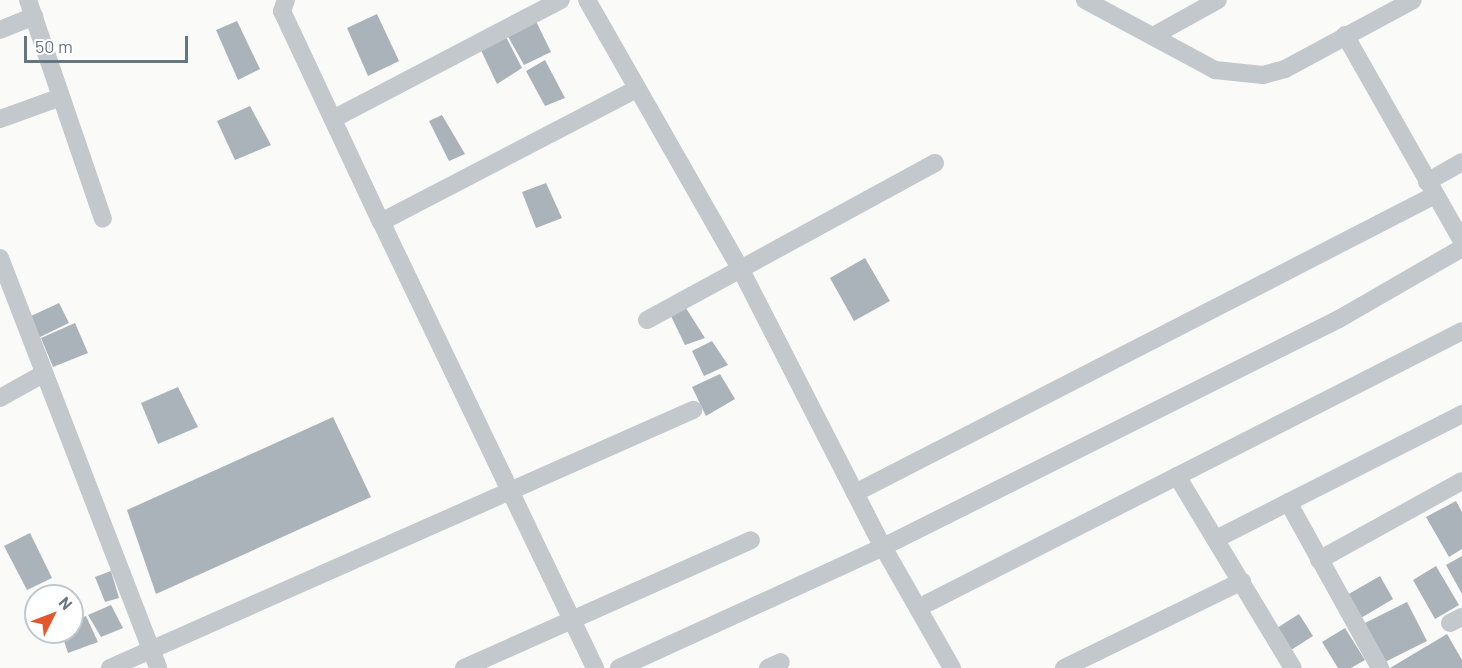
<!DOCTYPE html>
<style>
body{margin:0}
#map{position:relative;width:1462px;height:668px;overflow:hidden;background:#fafaf8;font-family:Barlow,sans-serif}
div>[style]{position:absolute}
.building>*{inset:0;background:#aab3b9}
.minor>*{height:18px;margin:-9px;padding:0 9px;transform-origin:9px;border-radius:9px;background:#c3c8cc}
span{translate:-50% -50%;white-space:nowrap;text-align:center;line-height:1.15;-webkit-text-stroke:6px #fff;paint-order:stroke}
.north{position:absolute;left:24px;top:584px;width:60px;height:60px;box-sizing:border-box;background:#fff;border:2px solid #c1c8cd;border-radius:50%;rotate:48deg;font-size:16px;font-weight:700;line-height:24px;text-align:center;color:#657683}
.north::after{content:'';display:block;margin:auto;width:21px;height:27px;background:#e4572e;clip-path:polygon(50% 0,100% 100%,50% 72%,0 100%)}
.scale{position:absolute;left:24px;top:36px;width:164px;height:27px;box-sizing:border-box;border:3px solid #657683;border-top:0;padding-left:8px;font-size:18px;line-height:21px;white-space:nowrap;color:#657683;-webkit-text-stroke:4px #fff;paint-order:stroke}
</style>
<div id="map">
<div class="building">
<i style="clip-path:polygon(377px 14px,399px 61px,368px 76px,347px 28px)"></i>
<i style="clip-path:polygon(533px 15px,551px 52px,524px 65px,506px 33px)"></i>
<i style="clip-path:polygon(237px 21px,260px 69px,238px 80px,216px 30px)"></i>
<i style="clip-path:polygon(504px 33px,522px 68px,497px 84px,479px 46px)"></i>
<i style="clip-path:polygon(545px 60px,565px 98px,545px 106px,526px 71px)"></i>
<i style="clip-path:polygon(250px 106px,271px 145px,235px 160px,217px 121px)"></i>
<i style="clip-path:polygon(442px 115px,465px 154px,449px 161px,429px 121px)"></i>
<i style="clip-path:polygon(546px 183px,562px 218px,536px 228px,522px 192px)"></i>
<i style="clip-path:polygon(865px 258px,890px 301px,854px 321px,830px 278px)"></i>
<i style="clip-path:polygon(59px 303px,69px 323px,38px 338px,31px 316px)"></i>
<i style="clip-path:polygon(684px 305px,705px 338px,685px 345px,670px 314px)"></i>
<i style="clip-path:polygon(75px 323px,88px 353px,53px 367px,41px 338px)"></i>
<i style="clip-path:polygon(712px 341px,728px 365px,704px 376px,692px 351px)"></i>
<i style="clip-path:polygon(720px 374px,735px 399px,706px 416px,692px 387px)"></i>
<i style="clip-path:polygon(178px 387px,198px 427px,158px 444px,141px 403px)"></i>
<i style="clip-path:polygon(333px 417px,371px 497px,156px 594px,127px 510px)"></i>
<i style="clip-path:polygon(1456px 501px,1462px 512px,1462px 549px,1449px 557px,1426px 517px)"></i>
<i style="clip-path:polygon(30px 533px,52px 578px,27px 590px,4px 546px)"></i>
<i style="clip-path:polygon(1462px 556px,1462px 594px,1446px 565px)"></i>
<i style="clip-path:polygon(1436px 566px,1459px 605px,1435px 619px,1413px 580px)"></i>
<i style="clip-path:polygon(111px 571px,119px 598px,105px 602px,95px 577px)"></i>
<i style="clip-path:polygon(1380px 576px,1393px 599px,1361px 618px,1347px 595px)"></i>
<i style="clip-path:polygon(1407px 602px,1427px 641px,1383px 663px,1363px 624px)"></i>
<i style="clip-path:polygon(111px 605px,123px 628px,101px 637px,88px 615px)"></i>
<i style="clip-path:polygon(1299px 614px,1313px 636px,1291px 650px,1277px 628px)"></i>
<i style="clip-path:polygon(86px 616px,98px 642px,68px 653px,61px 632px,72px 632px,72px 617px,74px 621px)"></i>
<i style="clip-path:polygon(1345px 628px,1365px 660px,1351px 668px,1338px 668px,1322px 642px)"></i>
<i style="clip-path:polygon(1447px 634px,1462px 660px,1462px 668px,1390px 668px)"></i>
</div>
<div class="minor">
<i style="left:28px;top:0;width:231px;rotate:71.1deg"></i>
<i style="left:286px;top:0;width:12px;rotate:110deg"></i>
<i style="left:282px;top:11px;width:233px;rotate:64.9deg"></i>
<i style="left:587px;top:0;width:313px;rotate:60.3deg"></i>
<i style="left:742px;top:272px;width:309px;rotate:62.9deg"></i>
<i style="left:883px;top:547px;width:139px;rotate:60.3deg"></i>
<i style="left:1085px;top:0;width:148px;rotate:28.3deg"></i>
<i style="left:1215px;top:70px;width:48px;rotate:5.9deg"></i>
<i style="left:1263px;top:75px;width:23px;rotate:-15deg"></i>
<i style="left:1285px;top:69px;width:145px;rotate:-28.3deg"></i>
<i style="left:0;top:30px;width:37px;rotate:-22deg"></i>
<i style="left:1345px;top:35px;width:237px;rotate:60.4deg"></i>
<i style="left:1153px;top:36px;width:74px;rotate:-29deg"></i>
<i style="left:0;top:119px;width:65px;rotate:-19.8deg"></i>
<i style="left:333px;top:119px;width:257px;rotate:-27.6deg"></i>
<i style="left:1427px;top:182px;width:40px;rotate:-29.7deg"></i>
<i style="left:0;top:258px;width:439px;rotate:68.9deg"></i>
<i style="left:647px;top:320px;width:328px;rotate:-28.6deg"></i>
<i style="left:0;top:398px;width:49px;rotate:-29.2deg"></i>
<i style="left:1177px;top:476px;width:224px;rotate:58.9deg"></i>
<i style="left:855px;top:493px;width:652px;rotate:-27.19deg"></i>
<i style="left:1288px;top:502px;width:190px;rotate:61deg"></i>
<i style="left:1218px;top:538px;width:274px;rotate:-26.9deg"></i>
<i style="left:1319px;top:560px;width:163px;rotate:-28.9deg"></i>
<i style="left:918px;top:608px;width:610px;rotate:-26.98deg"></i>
<i style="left:1450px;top:623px;width:13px;rotate:-27deg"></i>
<i style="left:110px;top:668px;width:638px;rotate:-23.87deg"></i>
<i style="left:464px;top:668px;width:314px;rotate:-24deg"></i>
<i style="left:595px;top:668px;width:495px;rotate:-115.6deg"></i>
<i style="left:381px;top:222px;width:288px;rotate:-27.5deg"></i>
<i style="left:619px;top:668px;width:290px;rotate:-24.6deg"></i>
<i style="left:883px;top:547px;width:510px;rotate:-26.57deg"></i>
<i style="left:1339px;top:319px;width:142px;rotate:-30deg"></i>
<i style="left:768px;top:668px;width:14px;rotate:-25deg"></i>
<i style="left:1064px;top:668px;width:198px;rotate:-26deg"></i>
</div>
<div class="north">N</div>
<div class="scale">50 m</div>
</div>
